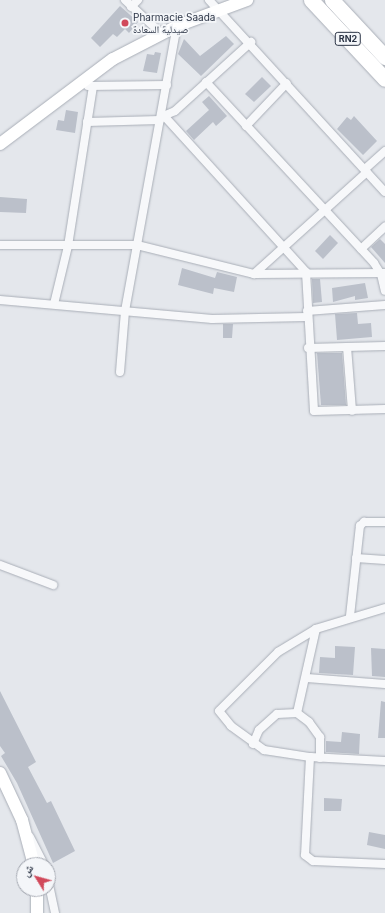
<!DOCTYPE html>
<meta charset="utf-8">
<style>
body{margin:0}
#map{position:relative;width:385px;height:913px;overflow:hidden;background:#e4e7ec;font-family:Inter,"Noto Naskh Arabic",sans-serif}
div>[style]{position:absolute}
.building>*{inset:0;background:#bbc0ca}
.roads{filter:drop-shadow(0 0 1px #a9aeb7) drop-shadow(0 0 1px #a9aeb7)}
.street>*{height:8px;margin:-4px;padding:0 4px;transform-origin:4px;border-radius:4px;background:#f7f8fa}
.secondary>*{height:12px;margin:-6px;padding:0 6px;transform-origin:6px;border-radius:6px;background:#fff}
.highway>*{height:15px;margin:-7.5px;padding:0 7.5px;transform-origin:7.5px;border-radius:7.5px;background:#fff}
.dots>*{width:11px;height:11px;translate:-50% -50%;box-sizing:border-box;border:2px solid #f4f6f9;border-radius:50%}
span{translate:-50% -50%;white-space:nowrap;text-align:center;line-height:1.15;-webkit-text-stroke:3.5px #f4f6f9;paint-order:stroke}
.shield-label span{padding:1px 3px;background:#f4f6f9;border:1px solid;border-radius:3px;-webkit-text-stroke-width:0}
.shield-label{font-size:9px;color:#2b3445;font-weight:700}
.poi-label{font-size:10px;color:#2b3445}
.left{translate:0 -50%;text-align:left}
.north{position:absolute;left:16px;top:857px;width:40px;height:40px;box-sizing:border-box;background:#f4f6f9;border:1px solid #a4a8b1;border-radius:50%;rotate:307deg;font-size:11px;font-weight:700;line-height:16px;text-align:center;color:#2b3445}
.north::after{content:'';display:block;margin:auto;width:14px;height:18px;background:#d1495b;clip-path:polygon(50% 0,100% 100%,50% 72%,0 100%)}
</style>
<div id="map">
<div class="building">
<i style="clip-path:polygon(120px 6px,138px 22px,129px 33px,125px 29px,117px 37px,113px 34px,100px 47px,91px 38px)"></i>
<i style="clip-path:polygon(226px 36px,234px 44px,201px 76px,178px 54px,184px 39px,200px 56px)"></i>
<i style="clip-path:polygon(155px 52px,161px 53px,157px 73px,143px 71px,147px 54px,154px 55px)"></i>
<i style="clip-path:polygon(262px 77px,271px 86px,254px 102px,245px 94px)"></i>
<i style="clip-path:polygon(209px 96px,227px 116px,216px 126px,213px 122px,194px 140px,186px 131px,209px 110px,202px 102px)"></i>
<i style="clip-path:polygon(66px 110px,78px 112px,75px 133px,56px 130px,58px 120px,64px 121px)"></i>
<i style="clip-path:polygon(354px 116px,377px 141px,363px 155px,337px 129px,347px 117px,351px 120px)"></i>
<i style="clip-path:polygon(0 197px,27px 199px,26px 213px,0 212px)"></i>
<i style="clip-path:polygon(330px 235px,338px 243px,323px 259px,315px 251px)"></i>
<i style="clip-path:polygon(380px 239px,385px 244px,385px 263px,371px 247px)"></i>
<i style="clip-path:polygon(182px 268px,215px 278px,217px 272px,237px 277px,234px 292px,214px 288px,213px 294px,178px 285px)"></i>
<i style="clip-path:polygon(312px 279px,320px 279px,322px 302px,313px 303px)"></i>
<i style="clip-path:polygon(365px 283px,368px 298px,355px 300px,355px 296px,333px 302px,332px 288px)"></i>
<i style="clip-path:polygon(357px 313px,358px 324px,371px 323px,372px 337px,337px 340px,335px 314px)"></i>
<i style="clip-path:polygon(223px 324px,233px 324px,232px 338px,223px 338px)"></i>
<i style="clip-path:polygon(317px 353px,342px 353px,346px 405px,321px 405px)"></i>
<i style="clip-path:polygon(335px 646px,355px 647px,353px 675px,319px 673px,320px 657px,335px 658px)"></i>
<i style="clip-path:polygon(371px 648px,385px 649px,385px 677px,372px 676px)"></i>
<i style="clip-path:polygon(0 691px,36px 762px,28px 767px,47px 803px,51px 801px,75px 851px,53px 863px,17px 783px,1px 756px,5px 753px,0 746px)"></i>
<i style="clip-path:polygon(381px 701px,385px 702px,385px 738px,378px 738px)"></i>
<i style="clip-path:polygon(342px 732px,360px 734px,359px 754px,326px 752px,326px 741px,341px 742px)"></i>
<i style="clip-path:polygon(324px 798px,342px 799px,341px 811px,324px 811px)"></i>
<i style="clip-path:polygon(369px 832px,385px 835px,385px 849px,367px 845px)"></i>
</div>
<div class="roads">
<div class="street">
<i style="left:125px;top:0;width:50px;rotate:42.6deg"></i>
<i style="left:209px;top:0;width:260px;rotate:47.5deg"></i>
<i style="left:131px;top:7px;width:10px;rotate:-45deg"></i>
<i style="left:206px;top:82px;width:247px;rotate:47.1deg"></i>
<i style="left:374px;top:263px;width:13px;rotate:58deg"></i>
<i style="left:381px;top:274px;width:17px;rotate:77deg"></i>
<i style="left:88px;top:86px;width:79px;rotate:-0.7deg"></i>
<i style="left:161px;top:117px;width:15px;rotate:-23deg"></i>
<i style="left:175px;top:111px;width:103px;rotate:-42.2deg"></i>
<i style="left:166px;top:118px;width:208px;rotate:47.7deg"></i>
<i style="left:306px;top:272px;width:139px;rotate:86.7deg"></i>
<i style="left:314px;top:411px;width:71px;rotate:-1.6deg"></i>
<i style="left:87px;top:122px;width:73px;rotate:-1.6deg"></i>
<i style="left:246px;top:126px;width:59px;rotate:-46.4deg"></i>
<i style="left:365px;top:169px;width:27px;rotate:-42deg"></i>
<i style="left:0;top:245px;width:137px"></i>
<i style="left:137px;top:245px;width:121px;rotate:13.9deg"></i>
<i style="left:254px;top:274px;width:131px;rotate:-0.4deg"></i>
<i style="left:361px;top:249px;width:33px;rotate:-43deg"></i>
<i style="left:254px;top:274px;width:152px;rotate:-42.1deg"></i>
<i style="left:0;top:300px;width:213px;rotate:5.1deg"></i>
<i style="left:212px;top:319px;width:94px;rotate:-1.2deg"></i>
<i style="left:54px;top:304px;width:60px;rotate:-76.4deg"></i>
<i style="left:68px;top:246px;width:161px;rotate:-81.1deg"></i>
<i style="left:307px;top:311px;width:78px;rotate:-4.4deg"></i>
<i style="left:347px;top:347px;width:64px;rotate:85.5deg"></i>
<i style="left:308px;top:348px;width:77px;rotate:-1.5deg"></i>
<i style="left:120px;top:372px;width:61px;rotate:-85.3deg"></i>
<i style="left:125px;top:311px;width:290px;rotate:-79.7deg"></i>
<i style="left:356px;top:558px;width:29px;rotate:4deg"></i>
<i style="left:0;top:565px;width:57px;rotate:20.7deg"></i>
<i style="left:385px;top:608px;width:72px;rotate:163.1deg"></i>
<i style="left:316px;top:629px;width:44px;rotate:148.8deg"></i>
<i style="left:278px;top:652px;width:83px;rotate:135deg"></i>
<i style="left:219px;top:711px;width:19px;rotate:51deg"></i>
<i style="left:231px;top:726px;width:41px;rotate:36deg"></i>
<i style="left:264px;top:750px;width:47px;rotate:8.7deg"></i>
<i style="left:310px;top:757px;width:75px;rotate:3.1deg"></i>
<i style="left:350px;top:616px;width:91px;rotate:-83.7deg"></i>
<i style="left:360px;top:526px;width:6px;rotate:-45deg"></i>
<i style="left:364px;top:522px;width:21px"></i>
<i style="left:307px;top:678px;width:78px;rotate:4.4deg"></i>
<i style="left:297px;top:713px;width:86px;rotate:-77.3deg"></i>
<i style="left:253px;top:744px;width:15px;rotate:-67deg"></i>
<i style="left:259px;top:730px;width:24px;rotate:-42deg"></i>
<i style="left:277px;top:714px;width:20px;rotate:-3deg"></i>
<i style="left:297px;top:713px;width:15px;rotate:37deg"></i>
<i style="left:309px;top:722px;width:19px;rotate:54deg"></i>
<i style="left:320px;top:737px;width:21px;rotate:90deg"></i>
<i style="left:310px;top:757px;width:98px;rotate:92.9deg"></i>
<i style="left:305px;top:855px;width:10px;rotate:37deg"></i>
<i style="left:313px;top:861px;width:72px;rotate:2.4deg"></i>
<i style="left:30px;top:837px;width:31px;rotate:63deg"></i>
<i style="left:48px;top:880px;width:34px;rotate:78deg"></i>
</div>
<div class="secondary">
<i style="left:0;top:144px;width:141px;rotate:-37deg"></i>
<i style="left:113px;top:59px;width:72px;rotate:-27.3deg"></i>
<i style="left:177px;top:26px;width:75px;rotate:-20.4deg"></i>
<i style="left:0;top:773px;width:52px;rotate:64.9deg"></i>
<i style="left:22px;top:820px;width:47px;rotate:75.1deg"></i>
<i style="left:37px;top:889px;width:24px;rotate:90deg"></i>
</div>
<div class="highway">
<i style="left:311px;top:0;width:108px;rotate:46.9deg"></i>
<i style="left:332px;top:0;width:78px;rotate:47.1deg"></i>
</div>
</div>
<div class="dots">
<i style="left:125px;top:23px;background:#d1495b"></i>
</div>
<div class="shield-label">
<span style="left:348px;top:39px">RN2</span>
</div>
<div class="poi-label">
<span class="left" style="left:133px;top:23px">Pharmacie Saada<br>صيدلية السعادة</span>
</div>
<div class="north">ش</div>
</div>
